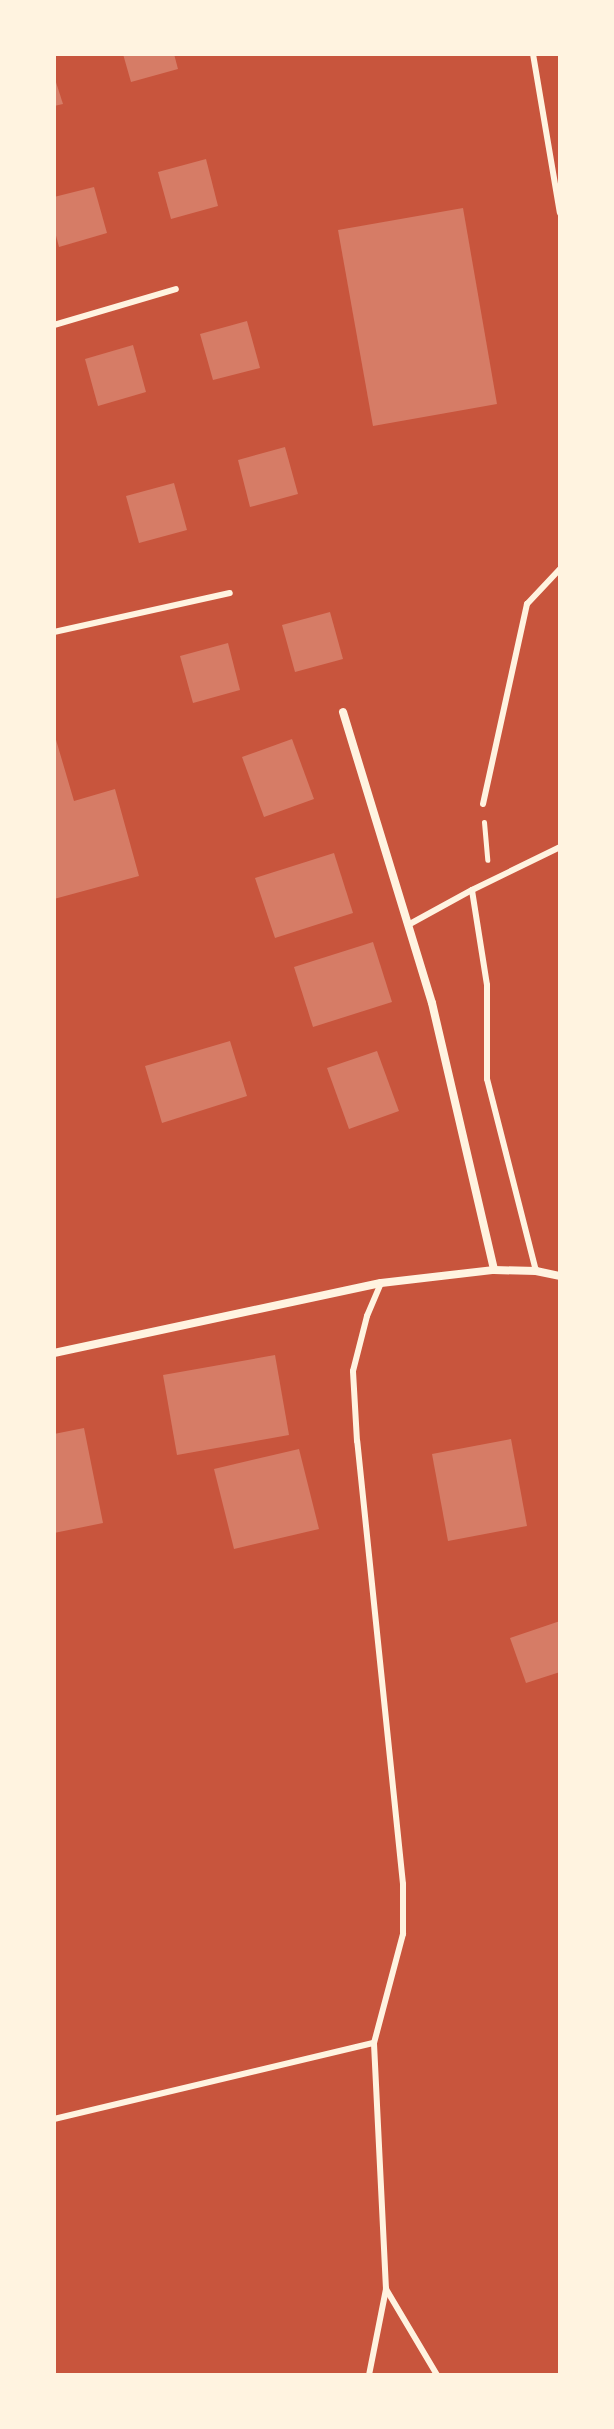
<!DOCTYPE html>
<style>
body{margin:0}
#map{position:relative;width:614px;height:2429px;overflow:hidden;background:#c8553d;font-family:"IBM Plex Sans",sans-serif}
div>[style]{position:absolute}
.building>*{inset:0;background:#d67c66}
.path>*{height:5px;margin:-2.5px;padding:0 2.5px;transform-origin:2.5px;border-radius:2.5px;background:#fff3e0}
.service>*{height:6px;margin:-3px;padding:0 3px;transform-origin:3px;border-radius:3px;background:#fff3e0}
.minor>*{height:8px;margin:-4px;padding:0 4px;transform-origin:4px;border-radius:4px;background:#fff3e0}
span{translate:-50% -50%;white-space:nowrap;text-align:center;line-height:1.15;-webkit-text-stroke:7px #fff3e0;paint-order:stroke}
.frame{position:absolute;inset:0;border:56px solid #fff3e0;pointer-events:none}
</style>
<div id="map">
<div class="building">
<i style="clip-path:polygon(123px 54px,174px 54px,178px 69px,131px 82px)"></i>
<i style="clip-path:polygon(54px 76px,63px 104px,54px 106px)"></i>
<i style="clip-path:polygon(206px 159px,218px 206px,171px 219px,158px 172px)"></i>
<i style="clip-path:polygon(94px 187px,107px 233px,59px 247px,54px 228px,54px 197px)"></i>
<i style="clip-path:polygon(463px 208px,497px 404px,373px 426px,338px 230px)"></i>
<i style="clip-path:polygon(247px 321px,260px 368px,213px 380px,200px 334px)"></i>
<i style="clip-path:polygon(133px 345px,146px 392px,98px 406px,85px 359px)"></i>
<i style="clip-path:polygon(285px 447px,298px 494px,250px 507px,238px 460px)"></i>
<i style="clip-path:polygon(174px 483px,187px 530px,139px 543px,126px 496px)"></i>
<i style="clip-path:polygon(330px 612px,343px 659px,295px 672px,282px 625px)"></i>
<i style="clip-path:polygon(228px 643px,240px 690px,193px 703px,180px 656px)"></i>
<i style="clip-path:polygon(54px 733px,74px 801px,115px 789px,139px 876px,54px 899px)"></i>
<i style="clip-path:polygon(292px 739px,314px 799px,264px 817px,242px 757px)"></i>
<i style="clip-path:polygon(334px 853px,353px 913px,275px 938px,255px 878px)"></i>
<i style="clip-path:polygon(373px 942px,392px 1002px,313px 1027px,294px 967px)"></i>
<i style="clip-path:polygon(230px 1041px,247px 1096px,162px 1123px,145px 1066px)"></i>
<i style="clip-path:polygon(377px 1051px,399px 1111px,349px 1129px,327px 1068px)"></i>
<i style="clip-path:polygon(275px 1355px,289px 1435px,177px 1455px,163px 1375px)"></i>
<i style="clip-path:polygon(84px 1428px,103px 1523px,54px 1533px,54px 1434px)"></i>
<i style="clip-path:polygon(511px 1439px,527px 1526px,448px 1541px,432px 1454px)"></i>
<i style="clip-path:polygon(299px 1449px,319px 1529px,234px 1549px,214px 1469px)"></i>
<i style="clip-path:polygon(560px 1621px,560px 1672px,526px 1683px,510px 1638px)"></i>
</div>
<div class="path">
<i style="left:484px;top:822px;width:38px;rotate:85deg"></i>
</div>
<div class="service">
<i style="left:533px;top:54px;width:161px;rotate:80.4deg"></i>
<i style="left:54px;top:325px;width:127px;rotate:-16.4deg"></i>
<i style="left:54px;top:632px;width:180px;rotate:-12.5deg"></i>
<i style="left:483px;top:804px;width:205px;rotate:-77.6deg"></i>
<i style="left:527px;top:604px;width:48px;rotate:-46.7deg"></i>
<i style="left:408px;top:925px;width:73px;rotate:-28.7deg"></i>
<i style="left:536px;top:1271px;width:198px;rotate:-104.3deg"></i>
<i style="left:487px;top:1079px;width:94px;rotate:-90deg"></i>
<i style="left:487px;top:985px;width:96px;rotate:-99deg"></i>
<i style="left:472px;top:890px;width:98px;rotate:-26deg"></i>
<i style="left:54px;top:2119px;width:329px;rotate:-13.4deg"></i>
<i style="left:386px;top:2289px;width:100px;rotate:59.3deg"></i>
<i style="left:369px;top:2375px;width:88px;rotate:-78.8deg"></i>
<i style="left:386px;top:2289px;width:246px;rotate:-92.8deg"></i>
<i style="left:374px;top:2043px;width:113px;rotate:-75.1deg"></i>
<i style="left:403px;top:1934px;width:50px;rotate:-90deg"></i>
<i style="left:403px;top:1884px;width:445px;rotate:-95.9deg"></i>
<i style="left:357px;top:1441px;width:70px;rotate:-93.3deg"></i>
<i style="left:353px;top:1371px;width:57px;rotate:-75.7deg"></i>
<i style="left:367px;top:1316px;width:36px;rotate:-67deg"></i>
</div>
<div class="minor">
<i style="left:343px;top:712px;width:304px;rotate:73deg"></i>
<i style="left:432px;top:1003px;width:274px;rotate:76.9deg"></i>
<i style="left:54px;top:1353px;width:334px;rotate:-12.1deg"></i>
<i style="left:381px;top:1283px;width:114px;rotate:-6.6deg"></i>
<i style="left:494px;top:1270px;width:42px;rotate:1.4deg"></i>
<i style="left:536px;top:1271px;width:25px;rotate:12deg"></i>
</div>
<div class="frame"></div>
</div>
